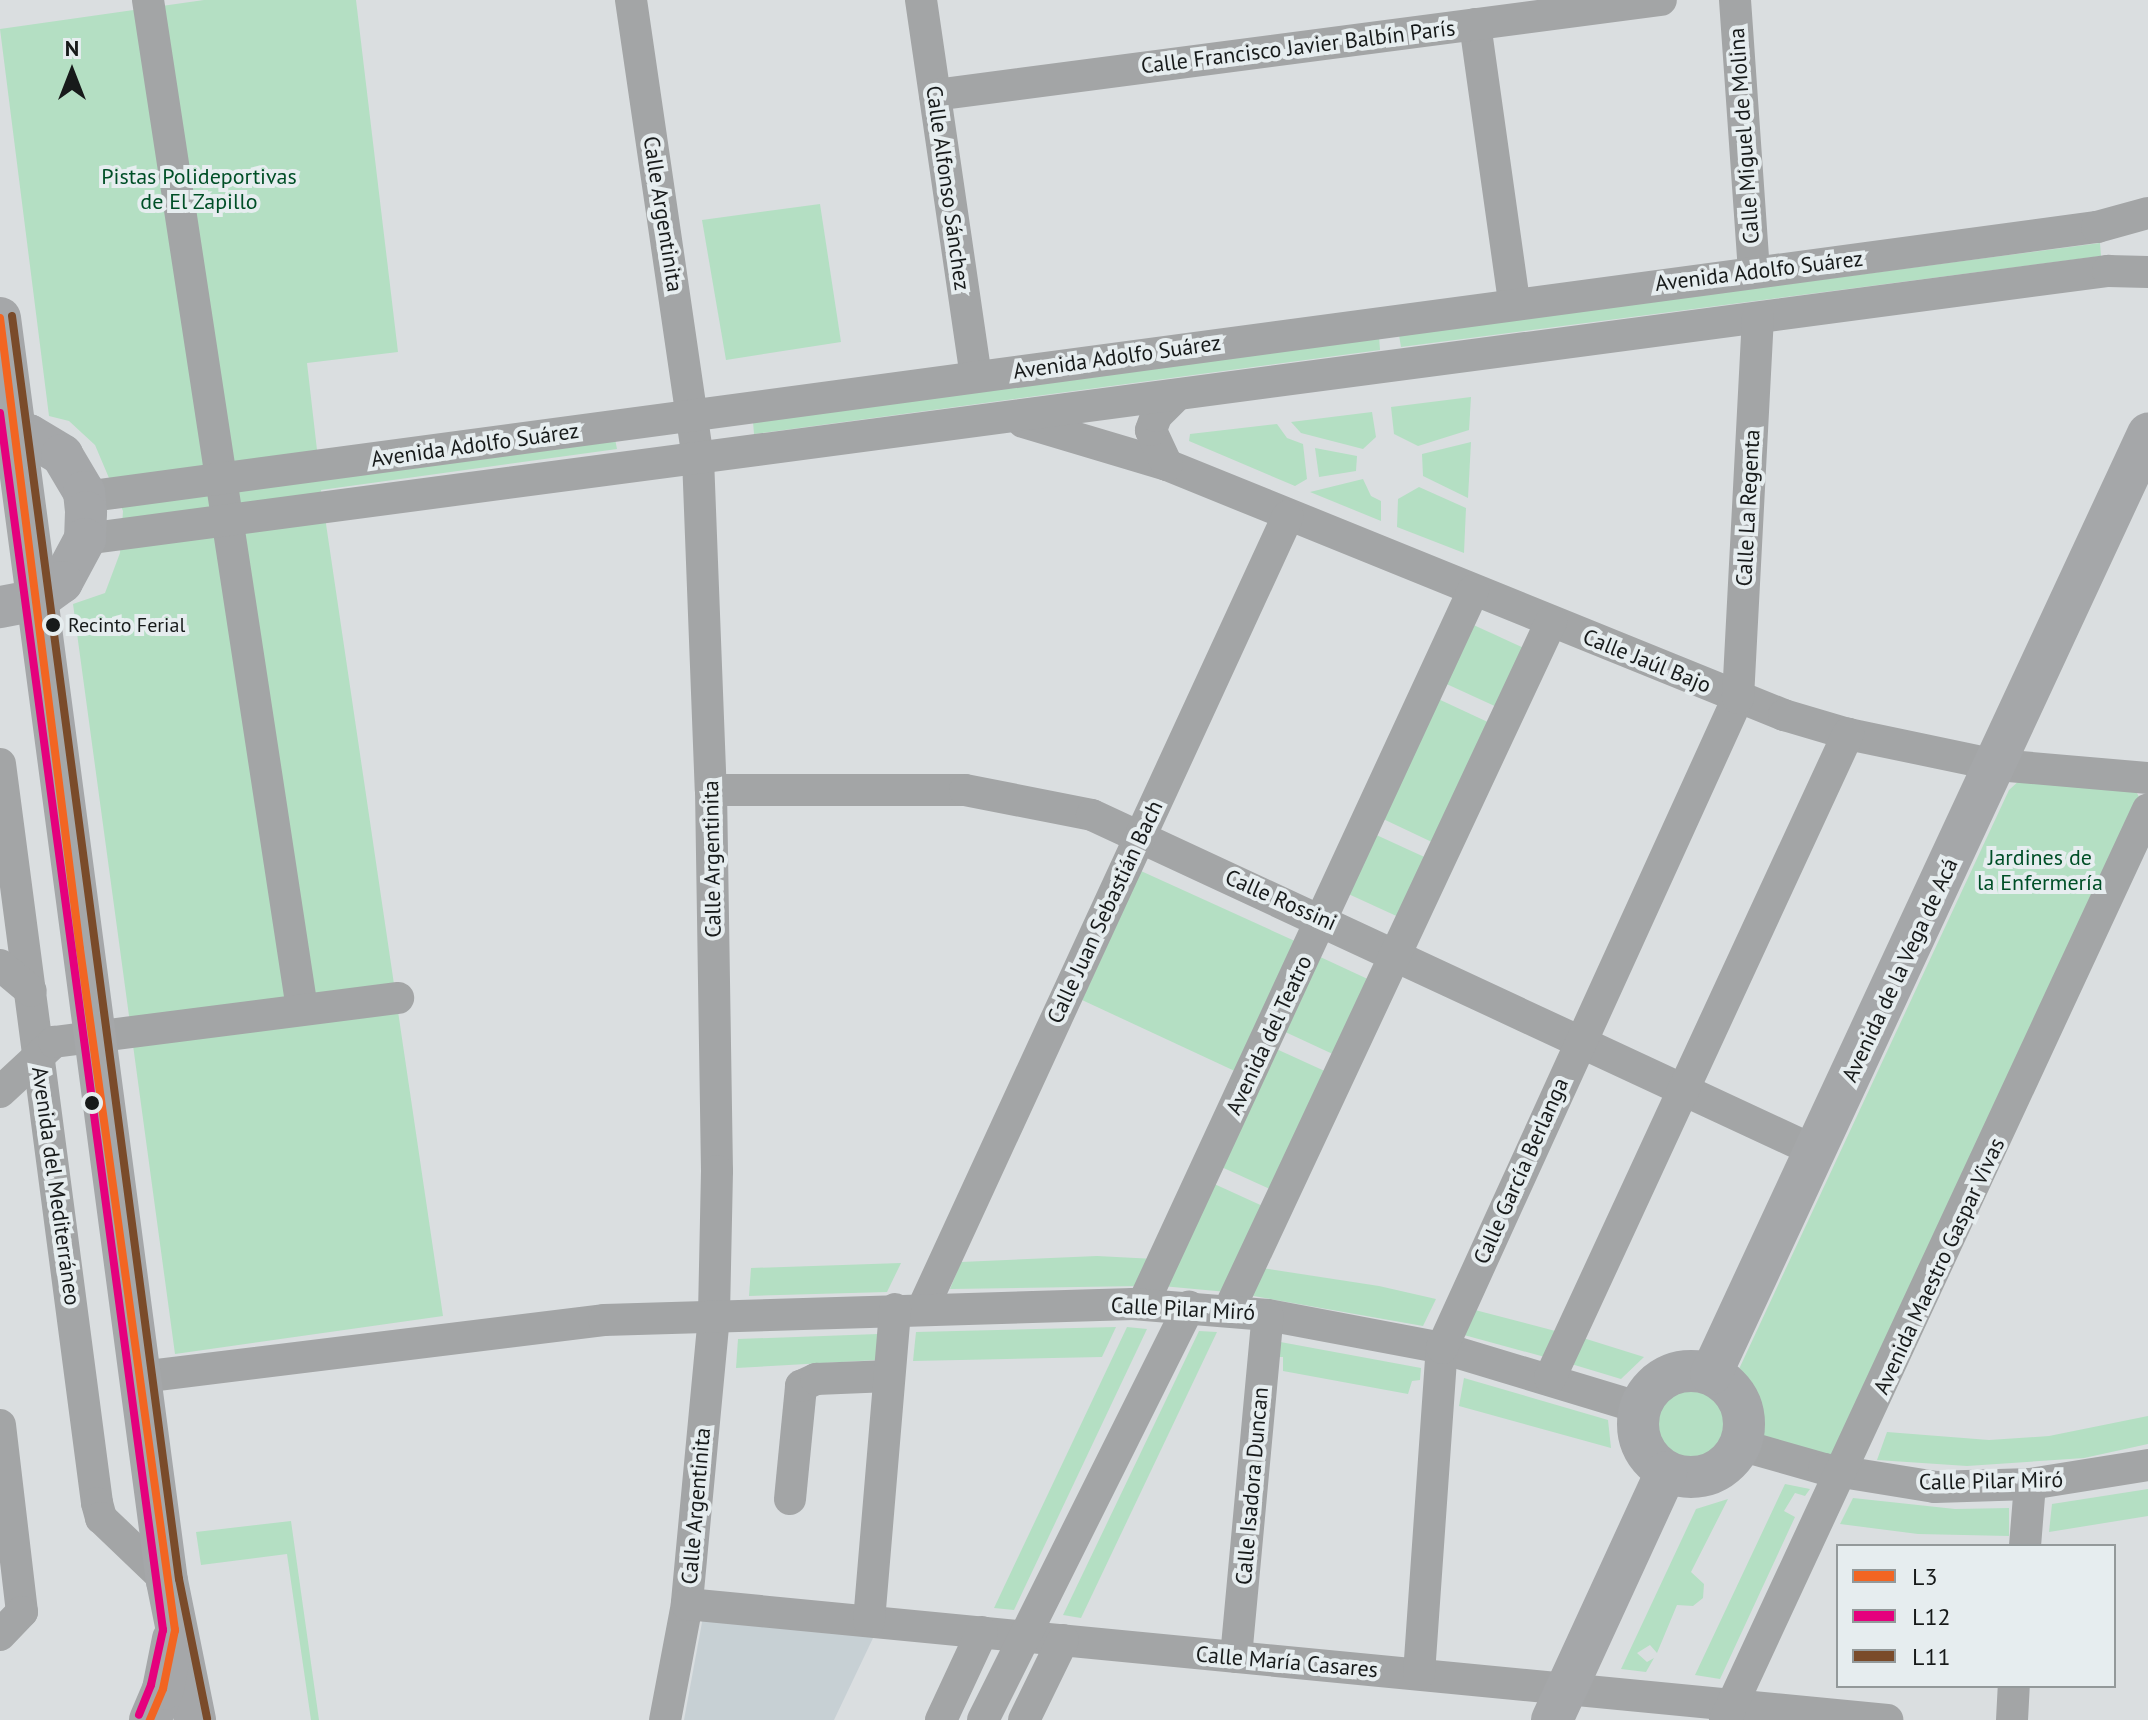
<!DOCTYPE html>
<meta charset="utf-8">
<style>
body{margin:0}
#map{position:relative;width:2148px;height:1720px;overflow:hidden;background:#dadee0;font-family:"PT Sans",sans-serif}
div>[style]{position:absolute}
.built>*{inset:0;background:#c7d0d4}
.green>*{inset:0;background:#b4dfc3}
.round{border-radius:50%}
.minor>*{height:32px;margin:-16px;padding:0 16px;transform-origin:16px;border-radius:16px;background:#a3a5a6}
.major>*{height:42px;margin:-21px;padding:0 21px;transform-origin:21px;border-radius:21px;background:#a5a7a9}
.major>.ring{margin:-21px;padding:0;box-sizing:content-box;background:none;border:42px solid #a5a7a9;border-radius:50%}
.bus-1>*{height:8px;margin:-4px;padding:0 4px;transform-origin:4px;border-radius:4px;background:#f26522}
.bus-2>*{height:8px;margin:-4px;padding:0 4px;transform-origin:4px;border-radius:4px;background:#e5007d}
.bus-3>*{height:8px;margin:-4px;padding:0 4px;transform-origin:4px;border-radius:4px;background:#7a4b2a}
.dots>*{width:22px;height:22px;translate:-50% -50%;box-sizing:border-box;border:4px solid #e6edef;border-radius:50%}
span{translate:-50% -50%;white-space:nowrap;text-align:center;line-height:1.15;-webkit-text-stroke:8px #e6edef;paint-order:stroke}
.bus-label{font-size:20px;color:#171a1a}
.left{translate:0 -50%;text-align:left}
.street-label{font-size:22px;color:#171a1a}
.park-label{font-size:22px;color:#004f27}
.legend{position:absolute;left:1836px;top:1544px;width:280px;height:144px;box-sizing:border-box;background:#e6edef;border:2px solid #93999a;margin:0;padding:10px 14px;list-style:none;font-size:24px;color:#171a1a}
.legend li{display:flex;align-items:center;gap:16px;height:40px}
.legend b{width:40px;border:2px solid #93999a}
.north{position:absolute;left:32px;top:32px;width:80px;height:80px;-webkit-text-stroke:6px #e6edef;paint-order:stroke;rotate:0deg;font-size:22px;font-weight:700;line-height:32px;text-align:center;color:#171a1a}
.north::after{content:'';display:block;margin:auto;width:28px;height:36px;background:#171a1a;clip-path:polygon(50% 0,100% 100%,50% 72%,0 100%)}
</style>
<div id="map">
<div class="built">
<i style="clip-path:polygon(703px 1617px,874px 1636px,834px 1720px,684px 1720px)"></i>
</div>
<div class="green">
<i style="clip-path:polygon(204px 0,356px 0,398px 352px,307px 363px,320px 476px,614px 434px,617px 449px,321px 490px,443px 1316px,175px 1354px,73px 604px,105px 593px,120px 553px,123px 511px,95px 445px,69px 421px,49px 416px,0 29px)"></i>
<i style="clip-path:polygon(820px 204px,841px 342px,726px 360px,702px 220px)"></i>
<i style="clip-path:polygon(2100px 243px,2101px 256px,1401px 347px,1399px 335px)"></i>
<i style="clip-path:polygon(1379px 336px,1380px 350px,754px 434px,753px 422px)"></i>
<i style="clip-path:polygon(1471px 397px,1469px 430px,1418px 446px,1394px 434px,1391px 407px)"></i>
<i style="clip-path:polygon(1372px 412px,1376px 437px,1363px 449px,1301px 433px,1291px 422px)"></i>
<i style="clip-path:polygon(1277px 424px,1287px 438px,1303px 444px,1307px 479px,1295px 486px,1189px 441px,1190px 434px)"></i>
<i style="clip-path:polygon(1471px 442px,1468px 498px,1423px 476px,1422px 454px)"></i>
<i style="clip-path:polygon(1315px 448px,1357px 456px,1356px 471px,1319px 477px)"></i>
<i style="clip-path:polygon(1363px 479px,1371px 496px,1381px 501px,1381px 521px,1310px 492px)"></i>
<i style="clip-path:polygon(1419px 487px,1466px 508px,1464px 553px,1397px 527px,1398px 499px)"></i>
<i style="clip-path:polygon(1467px 622px,1526px 649px,1499px 708px,1440px 681px)"></i>
<i style="clip-path:polygon(1434px 697px,1492px 724px,1436px 844px,1379px 817px)"></i>
<i style="clip-path:polygon(2021px 779px,2135px 789px,2139px 797px,1831px 1458px,1754px 1433px,1753px 1409px,1737px 1377px,1739px 1369px,2009px 790px)"></i>
<i style="clip-path:polygon(1372px 833px,1431px 860px,1403px 919px,1344px 892px)"></i>
<i style="clip-path:polygon(1141px 871px,1297px 942px,1239px 1073px,1082px 1000px)"></i>
<i style="clip-path:polygon(1316px 955px,1372px 981px,1337px 1056px,1281px 1030px)"></i>
<i style="clip-path:polygon(1272px 1047px,1329px 1073px,1274px 1191px,1217px 1165px)"></i>
<i style="clip-path:polygon(1210px 1182px,1267px 1208px,1227px 1292px,1162px 1286px)"></i>
<i style="clip-path:polygon(1097px 1256px,1155px 1259px,1140px 1286px,950px 1289px,961px 1262px)"></i>
<i style="clip-path:polygon(901px 1263px,887px 1292px,749px 1296px,751px 1268px)"></i>
<i style="clip-path:polygon(1262px 1268px,1379px 1286px,1436px 1299px,1423px 1326px,1248px 1295px)"></i>
<i style="clip-path:polygon(1475px 1310px,1563px 1333px,1552px 1359px,1464px 1335px)"></i>
<i style="clip-path:polygon(1116px 1327px,1102px 1357px,913px 1361px,916px 1332px)"></i>
<i style="clip-path:polygon(1127px 1327px,1147px 1329px,1014px 1610px,994px 1608px)"></i>
<i style="clip-path:polygon(1199px 1331px,1217px 1332px,1081px 1618px,1063px 1615px)"></i>
<i style="clip-path:polygon(878px 1334px,877px 1360px,736px 1368px,738px 1339px)"></i>
<i style="clip-path:polygon(1580px 1337px,1644px 1357px,1621px 1379px,1568px 1363px)"></i>
<i style="clip-path:polygon(1275px 1341px,1421px 1368px,1420px 1380px,1412px 1381px,1408px 1394px,1283px 1371px,1283px 1357px,1274px 1357px)"></i>
<i style="clip-path:polygon(1464px 1378px,1608px 1420px,1611px 1448px,1459px 1406px)"></i>
<i class="round" style="left:1651px;top:1385px;width:80px;height:80px"></i>
<i style="clip-path:polygon(2148px 1416px,2148px 1444px,2084px 1458px,1967px 1466px,1877px 1460px,1887px 1432px,1989px 1440px,2049px 1436px)"></i>
<i style="clip-path:polygon(1785px 1484px,1810px 1489px,1805px 1496px,1795px 1493px,1784px 1511px,1795px 1517px,1720px 1679px,1695px 1675px)"></i>
<i style="clip-path:polygon(2148px 1489px,2148px 1516px,2049px 1532px,2052px 1504px)"></i>
<i style="clip-path:polygon(1853px 1498px,1955px 1509px,2009px 1508px,2009px 1536px,1918px 1534px,1840px 1524px)"></i>
<i style="clip-path:polygon(1728px 1499px,1691px 1572px,1704px 1584px,1703px 1598px,1693px 1606px,1677px 1605px,1657px 1653px,1650px 1645px,1637px 1653px,1647px 1662px,1654px 1658px,1646px 1672px,1621px 1669px,1696px 1509px)"></i>
<i style="clip-path:polygon(291px 1521px,319px 1720px,311px 1720px,287px 1554px,201px 1565px,196px 1532px)"></i>
</div>
<div class="minor">
<i style="left:148px;top:0;width:1021px;rotate:81.32deg"></i>
<i style="left:631px;top:0;width:463px;rotate:81.7deg"></i>
<i style="left:698px;top:458px;width:332px;rotate:87.8deg"></i>
<i style="left:711px;top:790px;width:381px;rotate:89.1deg"></i>
<i style="left:717px;top:1171px;width:145px;rotate:91.2deg"></i>
<i style="left:714px;top:1316px;width:289px;rotate:95.4deg"></i>
<i style="left:687px;top:1604px;width:118px;rotate:100.7deg"></i>
<i style="left:921px;top:0;width:380px;rotate:81.7deg"></i>
<i style="left:1735px;top:0;width:272px;rotate:86deg"></i>
<i style="left:1475px;top:24px;width:282px;rotate:82deg"></i>
<i style="left:935px;top:95px;width:732px;rotate:-7.46deg"></i>
<i style="left:1023px;top:422px;width:150px;rotate:16.6deg"></i>
<i style="left:1167px;top:465px;width:666px;rotate:22.06deg"></i>
<i style="left:1784px;top:715px;width:67px;rotate:16.5deg"></i>
<i style="left:1848px;top:734px;width:152px;rotate:11.8deg"></i>
<i style="left:1997px;top:765px;width:152px;rotate:4.9deg"></i>
<i style="left:1167px;top:465px;width:38px;rotate:-115deg"></i>
<i style="left:1151px;top:430px;width:15px;rotate:-70deg"></i>
<i style="left:1156px;top:416px;width:27px;rotate:-45deg"></i>
<i style="left:84px;top:497px;width:2031px;rotate:-7.64deg"></i>
<i style="left:2097px;top:227px;width:53px;rotate:-15.4deg"></i>
<i style="left:85px;top:539px;width:2041px;rotate:-7.55deg"></i>
<i style="left:2108px;top:271px;width:40px;rotate:1.4deg"></i>
<i style="left:0;top:764px;width:745px;rotate:82.52deg"></i>
<i style="left:97px;top:1503px;width:16px;rotate:75deg"></i>
<i style="left:101px;top:1518px;width:91px;rotate:43.7deg"></i>
<i style="left:711px;top:790px;width:254px"></i>
<i style="left:965px;top:790px;width:129px;rotate:11.1deg"></i>
<i style="left:1092px;top:815px;width:797px;rotate:24.93deg"></i>
<i style="left:0;top:965px;width:40px;rotate:40deg"></i>
<i style="left:0;top:1092px;width:74px;rotate:-42.8deg"></i>
<i style="left:54px;top:1042px;width:347px;rotate:-7.3deg"></i>
<i style="left:1143px;top:1304px;width:786px;rotate:-65.16deg"></i>
<i style="left:923px;top:1308px;width:872px;rotate:-65.26deg"></i>
<i style="left:1229px;top:1310px;width:760px;rotate:-64.92deg"></i>
<i style="left:141px;top:1377px;width:466px;rotate:-7deg"></i>
<i style="left:604px;top:1320px;width:529px;rotate:-1.73deg"></i>
<i style="left:1133px;top:1304px;width:135px;rotate:4.7deg"></i>
<i style="left:1268px;top:1315px;width:177px;rotate:10.7deg"></i>
<i style="left:1442px;top:1348px;width:208px;rotate:16.8deg"></i>
<i style="left:1550px;top:1378px;width:710px;rotate:-65.17deg"></i>
<i style="left:0;top:1425px;width:188px;rotate:83.3deg"></i>
<i style="left:22px;top:1612px;width:32px;rotate:134deg"></i>
<i style="left:1740px;top:1445px;width:87px;rotate:15.9deg"></i>
<i style="left:1824px;top:1469px;width:112px;rotate:9.2deg"></i>
<i style="left:1935px;top:1487px;width:95px;rotate:-1.8deg"></i>
<i style="left:2030px;top:1484px;width:120px;rotate:-9.1deg"></i>
<i style="left:790px;top:1499px;width:114px;rotate:-84.4deg"></i>
<i style="left:801px;top:1386px;width:17px;rotate:-25deg"></i>
<i style="left:816px;top:1379px;width:73px;rotate:-2.4deg"></i>
<i style="left:2025px;top:1546px;width:62px;rotate:-85.4deg"></i>
<i style="left:687px;top:1604px;width:1206px;rotate:5.52deg"></i>
<i style="left:869px;top:1621px;width:313px;rotate:-85.2deg"></i>
<i style="left:1236px;top:1657px;width:343px;rotate:-84.7deg"></i>
<i style="left:1419px;top:1674px;width:327px;rotate:-86deg"></i>
<i style="left:1442px;top:1348px;width:714px;rotate:-65.52deg"></i>
<i style="left:1738px;top:698px;width:380px;rotate:-87deg"></i>
<i style="left:941px;top:1720px;width:97px;rotate:-65deg"></i>
<i style="left:983px;top:1720px;width:462px;rotate:-63.5deg"></i>
<i style="left:1024px;top:1720px;width:89px;rotate:-64deg"></i>
<i style="left:1725px;top:1720px;width:1004px;rotate:-65.09deg"></i>
<i style="left:2012px;top:1720px;width:34px;rotate:-87deg"></i>
</div>
<div class="major">
<i style="left:0;top:318px;width:1274px;rotate:82.47deg"></i>
<i style="left:167px;top:1581px;width:142px;rotate:78.6deg"></i>
<i style="left:0;top:431px;width:29px;rotate:8deg"></i>
<i style="left:29px;top:435px;width:39px;rotate:31deg"></i>
<i style="left:62px;top:455px;width:43px;rotate:59.3deg"></i>
<i style="left:84px;top:492px;width:20px;rotate:84deg"></i>
<i style="left:86px;top:512px;width:27px;rotate:92deg"></i>
<i style="left:85px;top:539px;width:49px;rotate:118.1deg"></i>
<i style="left:62px;top:582px;width:31px;rotate:144deg"></i>
<i style="left:37px;top:600px;width:38px;rotate:169deg"></i>
<i class="ring" style="left:1638px;top:1371px;width:64px;height:64px"></i>
<i style="left:1711px;top:1374px;width:1037px;rotate:-65.07deg"></i>
<i style="left:150px;top:1720px;width:34px;rotate:-67deg"></i>
<i style="left:163px;top:1689px;width:51px;rotate:-78.7deg"></i>
<i style="left:1552px;top:1720px;width:273px;rotate:-65.3deg"></i>
</div>
<div class="bus-1">
<i style="left:0;top:318px;width:636px;rotate:82.77deg"></i>
<i style="left:80px;top:949px;width:688px;rotate:82.06deg"></i>
<i style="left:175px;top:1630px;width:60px;rotate:101.5deg"></i>
<i style="left:163px;top:1689px;width:34px;rotate:113deg"></i>
</div>
<div class="bus-2">
<i style="left:0;top:413px;width:1228px;rotate:82.37deg"></i>
<i style="left:163px;top:1630px;width:56px;rotate:102.3deg"></i>
<i style="left:151px;top:1685px;width:32px;rotate:112deg"></i>
</div>
<div class="bus-3">
<i style="left:12px;top:316px;width:1274px;rotate:82.47deg"></i>
<i style="left:179px;top:1579px;width:142px;rotate:78.6deg"></i>
</div>
<div class="dots">
<i style="left:53px;top:625px;background:#171a1a"></i>
<i style="left:92px;top:1103px;background:#171a1a"></i>
</div>
<div class="bus-label">
<span class="left" style="left:68px;top:625px">Recinto Ferial</span>
</div>
<div class="street-label">
<span style="left:1298px;top:47px;rotate:-7deg">Calle Francisco Javier Balbín París</span>
<span style="left:1744px;top:136px;rotate:-94deg">Calle Miguel de Molina</span>
<span style="left:948px;top:188px;rotate:82deg">Calle Alfonso Sánchez</span>
<span style="left:663px;top:214px;rotate:81deg">Calle Argentinita</span>
<span style="left:1759px;top:271px;rotate:-7deg">Avenida Adolfo Suárez</span>
<span style="left:1117px;top:357px;rotate:-8deg">Avenida Adolfo Suárez</span>
<span style="left:475px;top:445px;rotate:-8deg">Avenida Adolfo Suárez</span>
<span style="left:1748px;top:508px;rotate:-87deg">Calle La Regenta</span>
<span style="left:1647px;top:661px;rotate:22deg">Calle Jaúl Bajo</span>
<span style="left:712px;top:859px;rotate:-91deg">Calle Argentinita</span>
<span style="left:1281px;top:900px;rotate:24deg">Calle Rossini</span>
<span style="left:1105px;top:912px;rotate:-65deg">Calle Juan Sebastián Bach</span>
<span style="left:1900px;top:970px;rotate:-65deg">Avenida de la Vega de Acá</span>
<span style="left:1269px;top:1035px;rotate:-65deg">Avenida del Teatro</span>
<span style="left:1521px;top:1171px;rotate:-66deg">Calle García Berlanga</span>
<span style="left:56px;top:1186px;rotate:82deg">Avenida del Mediterráneo</span>
<span style="left:1939px;top:1266px;rotate:-65deg">Avenida Maestro Gaspar Vivas</span>
<span style="left:1183px;top:1309px;rotate:3deg">Calle Pilar Miró</span>
<span style="left:1991px;top:1481px;rotate:-1deg">Calle Pilar Miró</span>
<span style="left:1252px;top:1486px;rotate:-85deg">Calle Isadora Duncan</span>
<span style="left:696px;top:1506px;rotate:-85deg">Calle Argentinita</span>
<span style="left:1287px;top:1662px;rotate:5deg">Calle María Casares</span>
</div>
<div class="park-label">
<span style="left:199px;top:189px">Pistas Polideportivas<br>de El Zapillo</span>
<span style="left:2040px;top:870px">Jardines de<br>la Enfermería</span>
</div>
<ul class="legend">
<li><b style="height:10px;background:#f26522"></b>L3</li>
<li><b style="height:10px;background:#e5007d"></b>L12</li>
<li><b style="height:10px;background:#7a4b2a"></b>L11</li>
</ul>
<div class="north">N</div>
</div>
